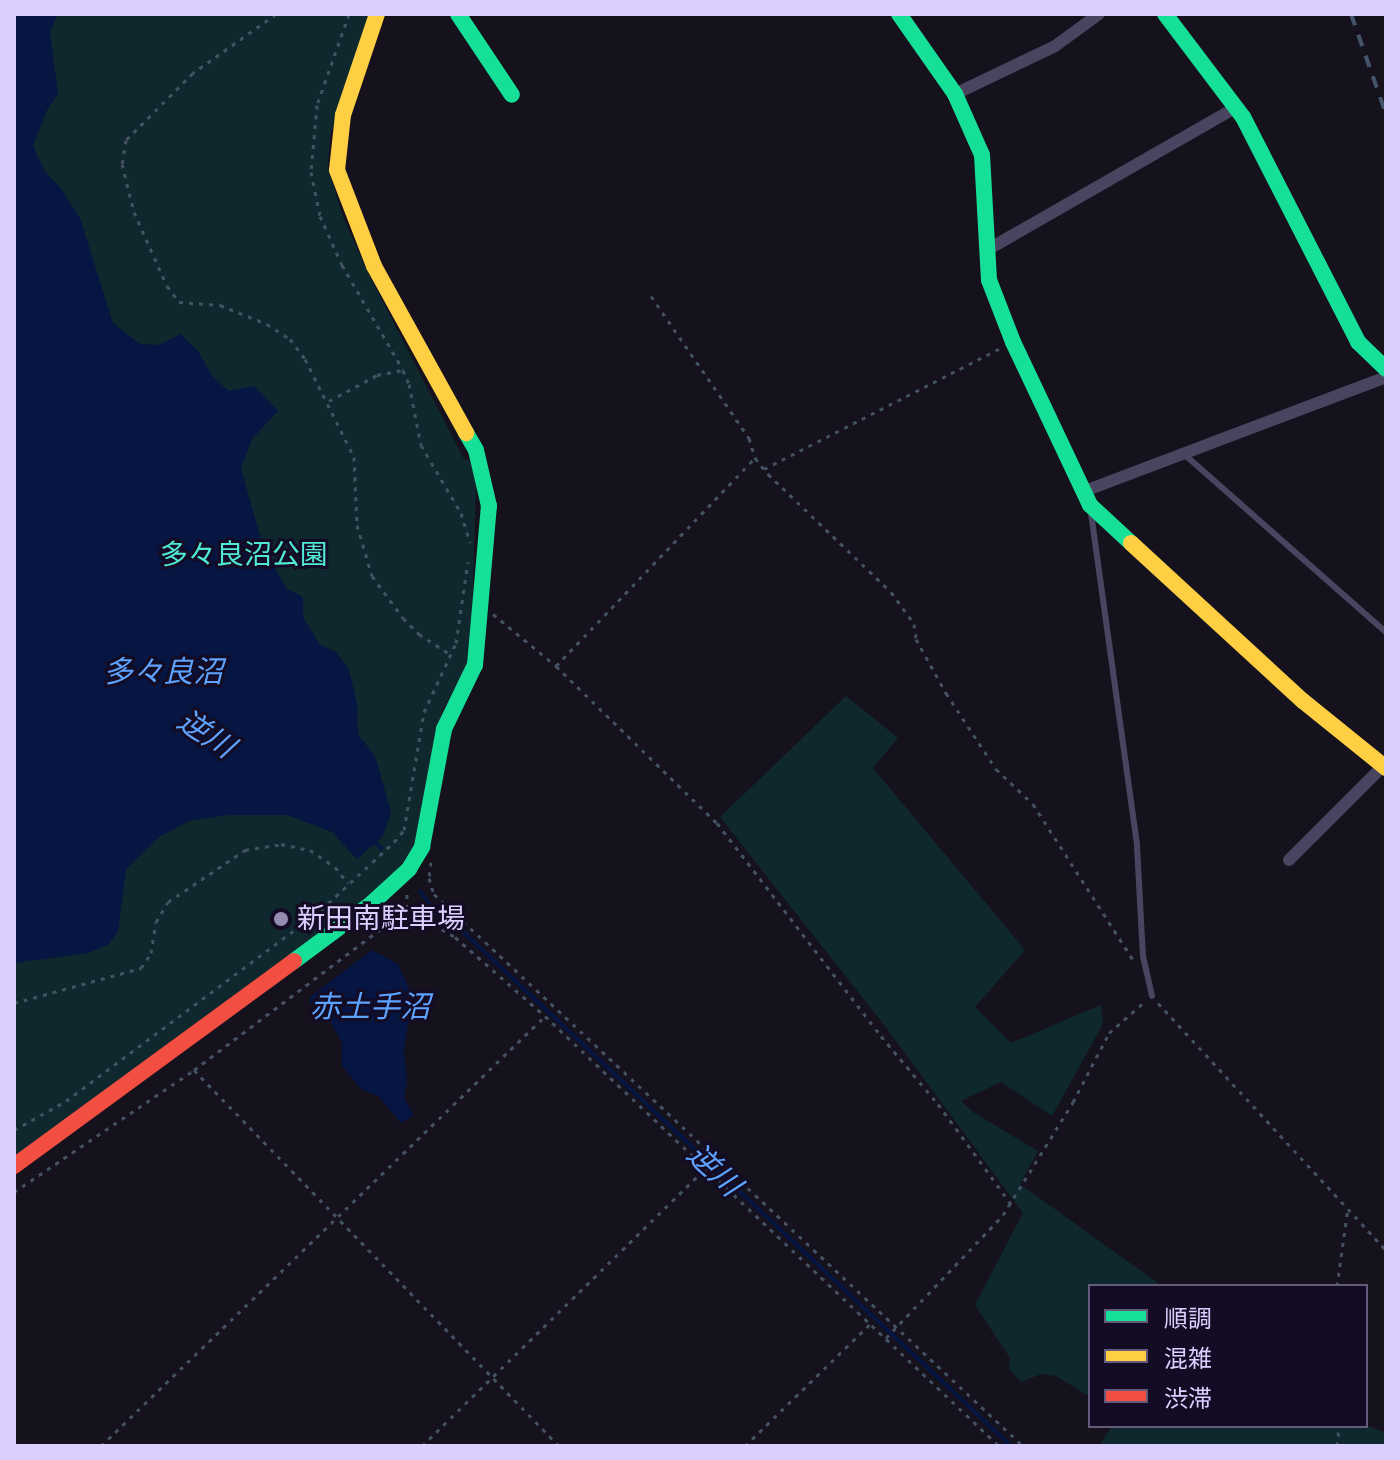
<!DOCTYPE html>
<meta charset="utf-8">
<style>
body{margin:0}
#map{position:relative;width:1400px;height:1460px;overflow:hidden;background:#15121e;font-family:Roboto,"Noto Sans JP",sans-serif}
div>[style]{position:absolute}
.green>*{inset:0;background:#0f282d}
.water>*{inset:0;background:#061541}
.stream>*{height:4px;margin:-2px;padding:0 2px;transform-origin:2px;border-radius:2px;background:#061541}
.path>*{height:3px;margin-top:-1.5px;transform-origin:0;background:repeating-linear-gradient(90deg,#445162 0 4px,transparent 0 10px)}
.lane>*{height:6px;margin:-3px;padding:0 3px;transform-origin:3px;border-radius:3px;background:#494560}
.street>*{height:12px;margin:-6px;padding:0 6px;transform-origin:6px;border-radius:6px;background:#494560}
.fast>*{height:16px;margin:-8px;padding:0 8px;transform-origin:8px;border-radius:8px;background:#16e098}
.slow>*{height:16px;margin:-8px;padding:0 8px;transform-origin:8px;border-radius:8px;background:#ffcf43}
.jam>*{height:16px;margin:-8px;padding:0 8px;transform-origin:8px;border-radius:8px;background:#f24e42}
.rail>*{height:4px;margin-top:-2px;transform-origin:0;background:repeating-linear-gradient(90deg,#43546a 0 12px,transparent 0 22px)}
.dots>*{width:22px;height:22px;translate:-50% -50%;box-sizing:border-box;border:4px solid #130c24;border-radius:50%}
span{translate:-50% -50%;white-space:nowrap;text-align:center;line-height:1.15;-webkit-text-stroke:6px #130c24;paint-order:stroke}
.park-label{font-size:28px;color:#50ead4}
.poi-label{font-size:28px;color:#dacfff}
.left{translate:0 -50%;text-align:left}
.water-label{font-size:30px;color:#5da3ff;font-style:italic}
.frame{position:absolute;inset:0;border:16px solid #dacfff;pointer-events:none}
.legend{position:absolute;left:1088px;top:1284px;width:280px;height:144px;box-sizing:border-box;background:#130c24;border:2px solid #635a7c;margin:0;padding:10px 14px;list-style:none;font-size:24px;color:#dacfff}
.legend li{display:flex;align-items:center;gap:16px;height:40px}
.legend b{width:40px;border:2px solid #635a7c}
</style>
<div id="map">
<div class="green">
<i style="clip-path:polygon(14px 14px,370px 14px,330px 136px,328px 167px,343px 217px,368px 273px,464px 459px,470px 461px,476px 485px,471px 651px,462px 676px,442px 711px,416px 840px,407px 861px,368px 897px,14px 1157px)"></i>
<i style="clip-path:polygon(846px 696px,898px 738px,873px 768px,1025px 950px,975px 1007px,1011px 1043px,1101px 1005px,1103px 1024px,1052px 1116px,1001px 1082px,961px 1101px,973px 1112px,1038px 1151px,1020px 1184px,1162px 1286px,1090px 1286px,1090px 1397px,1056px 1376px,1041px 1374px,1021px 1382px,1009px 1369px,1010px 1358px,975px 1305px,1023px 1213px,885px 1026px,720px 817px)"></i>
<i style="clip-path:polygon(1366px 1425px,1386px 1433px,1386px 1446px,1099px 1446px,1112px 1426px)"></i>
</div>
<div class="water">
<i style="clip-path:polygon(14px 14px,58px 14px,50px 32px,58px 93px,46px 112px,33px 146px,45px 172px,60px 187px,80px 218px,113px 323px,140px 344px,160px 345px,180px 334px,198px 351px,213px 377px,229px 391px,254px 386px,278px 411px,252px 439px,241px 468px,264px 550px,287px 589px,303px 597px,303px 617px,320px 645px,336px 652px,349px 670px,357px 704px,358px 734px,375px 756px,391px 812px,383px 836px,357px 859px,332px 832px,287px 815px,228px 815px,189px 821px,159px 837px,126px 869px,118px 932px,108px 945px,88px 953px,14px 963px)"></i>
<i style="clip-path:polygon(372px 950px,398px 964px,412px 995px,404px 1051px,407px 1082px,404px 1098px,414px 1115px,401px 1123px,378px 1096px,362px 1090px,342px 1066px,342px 1043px,331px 1023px,310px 1003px,310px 997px)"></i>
</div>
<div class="stream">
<i style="left:372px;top:839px;width:13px;rotate:45deg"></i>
<i style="left:420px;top:891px;width:29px;rotate:54deg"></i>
<i style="left:437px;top:914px;width:26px;rotate:32deg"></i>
<i style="left:459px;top:928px;width:757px;rotate:43.18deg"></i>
</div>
<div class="path">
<i style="left:276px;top:14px;width:102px;rotate:144.6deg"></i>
<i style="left:193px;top:73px;width:95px;rotate:135deg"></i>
<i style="left:126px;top:140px;width:24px;rotate:99deg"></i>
<i style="left:122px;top:164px;width:49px;rotate:76deg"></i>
<i style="left:134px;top:212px;width:81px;rotate:66deg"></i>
<i style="left:167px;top:286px;width:20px;rotate:53deg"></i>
<i style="left:179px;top:302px;width:41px;rotate:4.2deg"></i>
<i style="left:220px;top:305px;width:51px;rotate:22deg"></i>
<i style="left:267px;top:324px;width:27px;rotate:33deg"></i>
<i style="left:290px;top:339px;width:25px;rotate:53deg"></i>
<i style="left:305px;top:359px;width:110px;rotate:63.4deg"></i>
<i style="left:354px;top:457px;width:68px;rotate:87.5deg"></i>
<i style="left:357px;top:525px;width:53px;rotate:73.6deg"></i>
<i style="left:372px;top:576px;width:52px;rotate:53.6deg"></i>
<i style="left:403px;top:618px;width:23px;rotate:45deg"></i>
<i style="left:419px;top:634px;width:37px;rotate:33deg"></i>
<i style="left:349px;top:14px;width:96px;rotate:109.4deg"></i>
<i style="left:317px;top:105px;width:67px;rotate:95.1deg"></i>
<i style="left:311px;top:172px;width:45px;rotate:78.4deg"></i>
<i style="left:320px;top:216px;width:54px;rotate:65.8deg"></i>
<i style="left:342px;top:265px;width:121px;rotate:59.8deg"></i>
<i style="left:403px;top:370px;width:15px;rotate:67deg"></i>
<i style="left:409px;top:384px;width:62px;rotate:78.9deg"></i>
<i style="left:421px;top:445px;width:79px;rotate:59.5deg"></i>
<i style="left:461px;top:513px;width:31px;rotate:73deg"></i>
<i style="left:651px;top:296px;width:173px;rotate:55.4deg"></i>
<i style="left:749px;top:438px;width:21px;rotate:73deg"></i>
<i style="left:755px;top:458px;width:21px;rotate:51deg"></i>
<i style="left:768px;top:474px;width:170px;rotate:43.8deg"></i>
<i style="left:891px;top:592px;width:39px;rotate:54deg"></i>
<i style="left:914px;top:624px;width:15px;rotate:82deg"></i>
<i style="left:916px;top:639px;width:62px;rotate:60.9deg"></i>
<i style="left:946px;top:693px;width:91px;rotate:56.7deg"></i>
<i style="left:996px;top:769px;width:51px;rotate:43.4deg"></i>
<i style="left:1033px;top:804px;width:185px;rotate:57.3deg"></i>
<i style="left:329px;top:401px;width:55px;rotate:-28.4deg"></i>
<i style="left:377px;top:375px;width:25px;rotate:-11deg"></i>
<i style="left:764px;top:469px;width:264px;rotate:-27.1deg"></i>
<i style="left:493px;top:614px;width:82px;rotate:39.5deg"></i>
<i style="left:556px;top:666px;width:225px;rotate:44.3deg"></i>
<i style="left:717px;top:823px;width:269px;rotate:52.4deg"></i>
<i style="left:881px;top:1036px;width:89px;rotate:50deg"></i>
<i style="left:938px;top:1104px;width:124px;rotate:53.9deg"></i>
<i style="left:556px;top:666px;width:288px;rotate:-46.3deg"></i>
<i style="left:431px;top:862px;width:16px;rotate:97deg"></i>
<i style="left:429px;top:878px;width:17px;rotate:73deg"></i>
<i style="left:434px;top:894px;width:807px;rotate:43.14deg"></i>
<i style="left:407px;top:909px;width:56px;rotate:30.3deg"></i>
<i style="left:455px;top:937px;width:120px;rotate:41.3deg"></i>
<i style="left:545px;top:1016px;width:625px;rotate:43.44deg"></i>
<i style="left:14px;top:1003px;width:132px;rotate:-15.4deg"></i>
<i style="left:141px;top:968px;width:18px;rotate:-56deg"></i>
<i style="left:151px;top:953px;width:31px;rotate:-81deg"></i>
<i style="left:156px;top:922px;width:23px;rotate:-59deg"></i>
<i style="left:168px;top:902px;width:93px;rotate:-34deg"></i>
<i style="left:245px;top:850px;width:36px;rotate:-9deg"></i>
<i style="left:281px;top:844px;width:30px;rotate:12deg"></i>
<i style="left:310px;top:850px;width:30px;rotate:34deg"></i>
<i style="left:335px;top:867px;width:21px;rotate:51deg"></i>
<i style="left:1158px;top:1003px;width:336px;rotate:47.3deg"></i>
<i style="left:194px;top:1070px;width:524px;rotate:45.85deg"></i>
<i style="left:14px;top:1130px;width:60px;rotate:-29.1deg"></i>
<i style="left:66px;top:1101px;width:319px;rotate:-36.8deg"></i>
<i style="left:321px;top:910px;width:100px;rotate:-43deg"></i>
<i style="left:394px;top:842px;width:16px;rotate:-50deg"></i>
<i style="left:404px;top:830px;width:120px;rotate:-80.4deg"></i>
<i style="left:424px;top:712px;width:76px;rotate:-65.1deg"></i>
<i style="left:456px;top:643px;width:82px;rotate:-81.6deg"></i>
<i style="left:14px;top:1192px;width:217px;rotate:-34.1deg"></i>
<i style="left:194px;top:1070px;width:267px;rotate:-37.1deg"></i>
<i style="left:407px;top:909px;width:16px;rotate:-90deg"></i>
<i style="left:1337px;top:1286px;width:79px;rotate:-82deg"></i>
<i style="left:886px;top:1338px;width:170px;rotate:-46.4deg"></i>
<i style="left:1003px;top:1215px;width:133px;rotate:-58.2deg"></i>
<i style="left:1073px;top:1102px;width:78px;rotate:-62.4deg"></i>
<i style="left:1109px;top:1033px;width:47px;rotate:-41.5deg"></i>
<i style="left:101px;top:1446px;width:618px;rotate:-44.08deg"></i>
<i style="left:422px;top:1446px;width:396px;rotate:-44.4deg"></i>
<i style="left:745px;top:1446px;width:175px;rotate:-44.3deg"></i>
<i style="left:1337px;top:1446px;width:20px;rotate:-84deg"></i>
</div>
<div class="lane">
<i style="left:1185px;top:455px;width:268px;rotate:41.4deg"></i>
<i style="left:1091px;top:513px;width:336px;rotate:82.1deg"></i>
<i style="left:1137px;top:846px;width:110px;rotate:86.9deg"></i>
<i style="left:1143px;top:956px;width:41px;rotate:77.3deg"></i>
</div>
<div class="street">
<i style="left:955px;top:94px;width:111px;rotate:-25.6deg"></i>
<i style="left:1055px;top:46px;width:54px;rotate:-36deg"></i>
<i style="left:987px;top:250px;width:288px;rotate:-29.8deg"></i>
<i style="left:1082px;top:492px;width:325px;rotate:-20.7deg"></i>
<i style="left:1289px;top:860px;width:133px;rotate:-45deg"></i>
</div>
<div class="fast">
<i style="left:458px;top:14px;width:97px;rotate:56.3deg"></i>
<i style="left:899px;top:14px;width:98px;rotate:55deg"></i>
<i style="left:955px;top:94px;width:67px;rotate:66.1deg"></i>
<i style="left:982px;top:155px;width:125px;rotate:86.8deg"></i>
<i style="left:989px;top:280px;width:66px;rotate:68.8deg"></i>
<i style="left:1013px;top:342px;width:180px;rotate:64.7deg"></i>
<i style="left:1090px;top:505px;width:56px;rotate:42.8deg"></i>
<i style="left:1165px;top:14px;width:129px;rotate:52.9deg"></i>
<i style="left:1243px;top:117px;width:253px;rotate:62.9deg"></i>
<i style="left:1358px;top:342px;width:39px;rotate:44deg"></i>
<i style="left:294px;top:961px;width:96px;rotate:-36.5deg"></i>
<i style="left:371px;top:904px;width:52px;rotate:-42.6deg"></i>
<i style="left:409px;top:869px;width:26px;rotate:-59deg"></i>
<i style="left:422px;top:847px;width:120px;rotate:-79.4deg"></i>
<i style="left:444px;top:729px;width:71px;rotate:-64.2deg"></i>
<i style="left:475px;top:665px;width:160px;rotate:-85deg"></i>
<i style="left:489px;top:506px;width:57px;rotate:-103.1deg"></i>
<i style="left:476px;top:450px;width:20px;rotate:-120deg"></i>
</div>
<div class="slow">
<i style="left:377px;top:14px;width:107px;rotate:108.6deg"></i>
<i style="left:343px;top:115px;width:55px;rotate:96.2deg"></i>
<i style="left:337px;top:170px;width:103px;rotate:68.9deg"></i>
<i style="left:374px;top:266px;width:191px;rotate:61.1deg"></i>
<i style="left:1131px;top:543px;width:234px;rotate:42.6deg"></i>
<i style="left:1303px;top:701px;width:107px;rotate:38.9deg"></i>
</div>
<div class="jam">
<i style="left:14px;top:1166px;width:347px;rotate:-36.2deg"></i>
</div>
<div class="rail">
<i style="left:1351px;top:14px;width:106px;rotate:70.7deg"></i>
</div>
<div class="dots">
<i style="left:281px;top:919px;background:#958db0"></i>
</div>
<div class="park-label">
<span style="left:244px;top:555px">多々良沼公園</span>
</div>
<div class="poi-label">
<span class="left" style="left:297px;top:919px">新田南駐車場</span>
</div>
<div class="water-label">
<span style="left:163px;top:672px">多々良沼</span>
<span style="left:206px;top:734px;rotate:33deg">逆川</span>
<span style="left:370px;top:1007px">赤土手沼</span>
<span style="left:714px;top:1170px;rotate:43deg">逆川</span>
</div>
<div class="frame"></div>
<ul class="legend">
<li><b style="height:10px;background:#16e098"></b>順調</li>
<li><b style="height:10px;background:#ffcf43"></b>混雑</li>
<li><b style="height:10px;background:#f24e42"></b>渋滞</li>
</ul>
</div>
